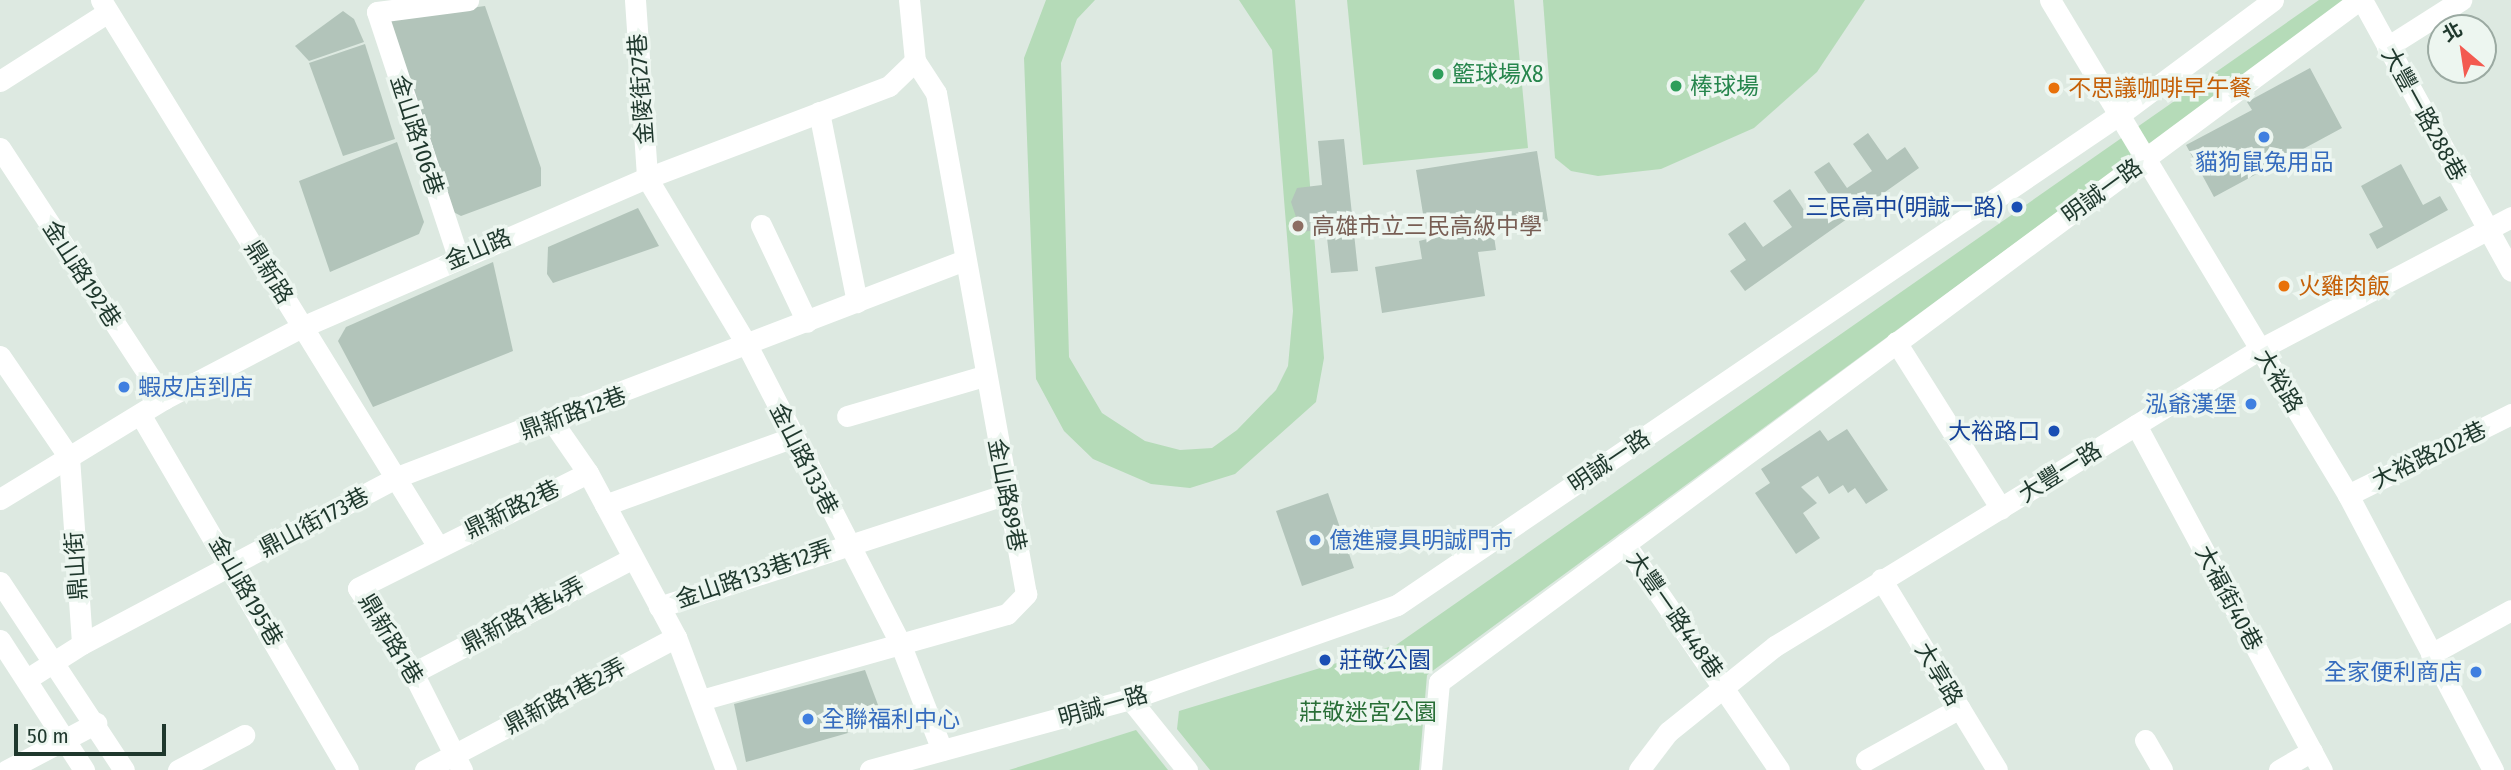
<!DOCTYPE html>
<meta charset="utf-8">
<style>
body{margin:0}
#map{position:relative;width:2511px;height:770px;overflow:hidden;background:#dde9e1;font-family:"Fira Sans Condensed","Noto Sans TC",sans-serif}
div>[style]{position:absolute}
.green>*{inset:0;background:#b5dbb8}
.building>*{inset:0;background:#b2c4ba}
.minor>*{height:21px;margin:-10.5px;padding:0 10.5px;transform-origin:10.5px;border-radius:10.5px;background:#fff}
.dots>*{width:19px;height:19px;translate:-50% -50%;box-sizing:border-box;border:4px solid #edf6f0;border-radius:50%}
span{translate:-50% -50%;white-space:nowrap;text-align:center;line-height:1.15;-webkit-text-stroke:7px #edf6f0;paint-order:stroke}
.leisure-label{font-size:23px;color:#27864d}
.left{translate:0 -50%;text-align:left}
.food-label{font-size:23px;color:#c56008}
.street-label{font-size:23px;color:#1f382d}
.shop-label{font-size:23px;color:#366cbe}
.right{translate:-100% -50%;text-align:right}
.transit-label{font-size:23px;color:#164399}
.education-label{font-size:23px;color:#785e54}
.park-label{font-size:23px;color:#296f37}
.north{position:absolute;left:2427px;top:14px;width:70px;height:70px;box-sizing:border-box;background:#edf6f0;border:2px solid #9baaa2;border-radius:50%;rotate:331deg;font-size:19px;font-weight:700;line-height:28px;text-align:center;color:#1f382d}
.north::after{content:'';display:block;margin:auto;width:24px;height:32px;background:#f35a50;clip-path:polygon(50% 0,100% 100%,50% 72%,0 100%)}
.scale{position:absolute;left:14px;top:724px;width:152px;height:32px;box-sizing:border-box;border:4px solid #1f382d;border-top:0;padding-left:9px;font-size:21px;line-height:24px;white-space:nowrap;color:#1f382d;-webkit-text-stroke:5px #edf6f0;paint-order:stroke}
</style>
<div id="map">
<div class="green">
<i style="clip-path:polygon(1046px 0,1095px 0,1077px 19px,1061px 63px,1069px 357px,1102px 413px,1145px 441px,1180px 450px,1212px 448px,1237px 430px,1276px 390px,1288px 366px,1293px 311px,1272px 50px,1239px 0,1295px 0,1324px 358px,1316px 402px,1235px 474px,1190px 488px,1151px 484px,1093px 459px,1064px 431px,1036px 379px,1024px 58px)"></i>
<i style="clip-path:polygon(1347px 0,1514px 0,1528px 148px,1363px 165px)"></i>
<i style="clip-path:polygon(1543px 0,1865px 0,1817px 72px,1754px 128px,1661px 169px,1598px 176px,1571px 171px,1555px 158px)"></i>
<i style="clip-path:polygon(2319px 0,2346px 0,1427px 675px,1419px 770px,1210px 770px,1177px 729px,1179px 711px,1396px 645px)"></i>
<i style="clip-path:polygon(1136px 730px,1168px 770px,1009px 770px)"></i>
</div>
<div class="building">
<i style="clip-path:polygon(485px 6px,541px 168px,541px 186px,461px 216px,446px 208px,388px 19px)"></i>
<i style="clip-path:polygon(343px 11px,354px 19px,364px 42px,309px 61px,295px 46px)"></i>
<i style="clip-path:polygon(365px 44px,395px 139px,343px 156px,309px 63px)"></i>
<i style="clip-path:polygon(2310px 68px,2342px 128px,2214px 197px,2186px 145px,2252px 110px,2247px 102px)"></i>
<i style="clip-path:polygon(1868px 133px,1887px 160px,1905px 147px,1919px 168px,1745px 291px,1730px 271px,1746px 260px,1728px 234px,1745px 222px,1763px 247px,1792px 227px,1773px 201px,1790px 189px,1808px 216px,1832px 199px,1814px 172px,1829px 162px,1847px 188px,1872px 171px,1853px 144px)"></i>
<i style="clip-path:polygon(1344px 139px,1358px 271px,1331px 273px,1326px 229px,1301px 232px,1291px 202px,1297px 188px,1322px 185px,1318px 141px)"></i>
<i style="clip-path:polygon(397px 142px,424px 222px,419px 234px,330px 272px,299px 181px)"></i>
<i style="clip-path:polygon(1537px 151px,1548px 221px,1493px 229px,1496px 250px,1478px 252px,1485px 296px,1382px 313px,1375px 267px,1422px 259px,1419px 241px,1427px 239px,1416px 170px)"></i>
<i style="clip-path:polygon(2401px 164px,2423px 205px,2440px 196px,2448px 210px,2377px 249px,2369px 234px,2383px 227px,2361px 186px)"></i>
<i style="clip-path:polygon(638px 208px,659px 246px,553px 283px,547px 274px,548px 247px)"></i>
<i style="clip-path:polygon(493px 262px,513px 351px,373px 407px,338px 341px,346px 327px)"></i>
<i style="clip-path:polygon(1847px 429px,1888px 490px,1866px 504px,1855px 488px,1848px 493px,1843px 485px,1829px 494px,1818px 476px,1801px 487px,1817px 503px,1803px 513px,1820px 538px,1796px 554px,1755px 493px,1770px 483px,1761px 469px,1820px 430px,1828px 441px)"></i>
<i style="clip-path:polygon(1328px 493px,1354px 568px,1302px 586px,1276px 511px)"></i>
<i style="clip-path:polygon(865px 670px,881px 713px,876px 725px,746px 762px,734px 704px)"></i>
</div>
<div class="minor">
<i style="left:101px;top:0;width:640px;rotate:58.35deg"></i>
<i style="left:635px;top:0;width:178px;rotate:86.1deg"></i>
<i style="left:647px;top:178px;width:197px;rotate:59.1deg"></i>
<i style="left:748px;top:347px;width:333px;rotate:62.8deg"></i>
<i style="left:900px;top:643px;width:115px;rotate:68.6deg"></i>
<i style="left:2050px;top:0;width:578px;rotate:58.95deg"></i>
<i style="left:2348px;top:495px;width:311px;rotate:62.2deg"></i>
<i style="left:2362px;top:0;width:309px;rotate:61.2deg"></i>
<i style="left:377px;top:12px;width:258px;rotate:71.7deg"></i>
<i style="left:377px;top:12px;width:92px;rotate:-7.5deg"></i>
<i style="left:2387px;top:47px;width:88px;rotate:-32.4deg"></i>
<i style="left:0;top:81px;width:128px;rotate:-32.6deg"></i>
<i style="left:819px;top:112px;width:194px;rotate:78.7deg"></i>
<i style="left:0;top:148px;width:300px;rotate:56.8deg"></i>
<i style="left:761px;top:225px;width:107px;rotate:64.6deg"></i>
<i style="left:1896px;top:342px;width:197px;rotate:57.8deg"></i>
<i style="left:0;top:356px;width:122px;rotate:55.7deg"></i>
<i style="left:69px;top:457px;width:187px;rotate:86deg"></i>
<i style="left:82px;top:644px;width:65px;rotate:147.5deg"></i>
<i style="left:140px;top:414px;width:412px;rotate:59.7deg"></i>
<i style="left:847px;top:416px;width:143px;rotate:-16.3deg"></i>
<i style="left:552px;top:421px;width:63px;rotate:55.3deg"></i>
<i style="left:588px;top:473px;width:186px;rotate:61.8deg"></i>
<i style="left:676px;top:637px;width:142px;rotate:69.4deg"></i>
<i style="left:2136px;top:425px;width:392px;rotate:61.7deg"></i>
<i style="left:2348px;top:495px;width:182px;rotate:-26.4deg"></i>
<i style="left:0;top:499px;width:192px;rotate:-31.4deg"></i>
<i style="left:164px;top:399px;width:156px;rotate:-27.6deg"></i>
<i style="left:302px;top:327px;width:376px;rotate:-23.4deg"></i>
<i style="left:647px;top:178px;width:259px;rotate:-20.8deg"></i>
<i style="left:889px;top:86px;width:36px;rotate:-44deg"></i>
<i style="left:915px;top:61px;width:61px;rotate:-95.6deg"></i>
<i style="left:605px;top:505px;width:198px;rotate:-19.8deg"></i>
<i style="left:1625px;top:544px;width:273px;rotate:55.7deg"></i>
<i style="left:1881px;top:579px;width:223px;rotate:58.7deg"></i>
<i style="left:0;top:582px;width:225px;rotate:56.6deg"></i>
<i style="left:659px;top:607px;width:365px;rotate:-18deg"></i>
<i style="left:0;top:640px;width:155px;rotate:57.1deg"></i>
<i style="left:82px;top:644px;width:357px;rotate:-27.9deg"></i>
<i style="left:397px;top:477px;width:605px;rotate:-20.92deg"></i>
<i style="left:2431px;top:654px;width:91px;rotate:-28.8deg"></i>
<i style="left:413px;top:673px;width:248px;rotate:-27.6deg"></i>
<i style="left:1130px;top:699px;width:91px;rotate:51.2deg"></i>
<i style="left:701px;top:700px;width:318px;rotate:-15.7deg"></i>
<i style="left:1007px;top:614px;width:28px;rotate:-46deg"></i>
<i style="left:1026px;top:594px;width:509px;rotate:-100.18deg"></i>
<i style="left:936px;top:93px;width:38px;rotate:-123deg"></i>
<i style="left:2145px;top:740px;width:34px;rotate:60deg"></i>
<i style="left:1866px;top:760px;width:107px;rotate:-29deg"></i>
<i style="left:7px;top:770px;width:101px;rotate:-27.8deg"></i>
<i style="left:178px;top:770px;width:75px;rotate:-27.9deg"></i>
<i style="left:425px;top:770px;width:284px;rotate:-27.9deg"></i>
<i style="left:462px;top:770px;width:109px;rotate:-116.8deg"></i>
<i style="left:413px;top:673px;width:101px;rotate:-122.9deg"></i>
<i style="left:358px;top:588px;width:257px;rotate:-26.6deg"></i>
<i style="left:870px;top:770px;width:270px;rotate:-15.3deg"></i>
<i style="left:1130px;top:699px;width:283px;rotate:-19.4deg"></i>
<i style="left:1397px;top:605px;width:878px;rotate:-34.18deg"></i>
<i style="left:2123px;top:112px;width:187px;rotate:-36.7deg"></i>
<i style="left:1431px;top:770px;width:88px;rotate:-84.8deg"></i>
<i style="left:1439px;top:682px;width:1145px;rotate:-36.55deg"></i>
<i style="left:1639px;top:770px;width:48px;rotate:-52.7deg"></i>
<i style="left:1668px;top:732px;width:137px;rotate:-38.8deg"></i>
<i style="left:1775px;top:646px;width:569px;rotate:-31.48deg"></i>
<i style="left:2260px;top:349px;width:284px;rotate:-27.7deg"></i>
<i style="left:2279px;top:770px;width:38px;rotate:-30deg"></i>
</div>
<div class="dots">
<i style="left:1438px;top:74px;background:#2e9e5b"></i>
<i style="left:1676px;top:86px;background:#2e9e5b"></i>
<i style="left:2054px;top:88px;background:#e8710a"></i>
<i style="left:2264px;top:137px;background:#3f7fe0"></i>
<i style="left:2017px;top:207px;background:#1a4fb4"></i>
<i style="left:1298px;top:226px;background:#8d6e63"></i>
<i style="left:2284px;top:286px;background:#e8710a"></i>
<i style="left:124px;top:387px;background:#3f7fe0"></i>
<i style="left:2251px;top:404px;background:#3f7fe0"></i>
<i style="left:2054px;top:431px;background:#1a4fb4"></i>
<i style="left:1315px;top:540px;background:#3f7fe0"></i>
<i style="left:1325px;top:660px;background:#1a4fb4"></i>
<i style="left:2476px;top:672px;background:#3f7fe0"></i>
<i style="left:808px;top:719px;background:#3f7fe0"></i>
</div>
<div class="leisure-label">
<span class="left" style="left:1452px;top:74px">籃球場X8</span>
<span class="left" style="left:1690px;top:86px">棒球場</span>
</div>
<div class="food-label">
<span class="left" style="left:2068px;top:88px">不思議咖啡早午餐</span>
<span class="left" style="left:2298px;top:286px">火雞肉飯</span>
</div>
<div class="street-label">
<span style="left:641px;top:89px;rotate:-94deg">金陵街27巷</span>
<span style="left:2424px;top:114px;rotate:61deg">大豐一路288巷</span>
<span style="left:417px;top:135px;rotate:72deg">金山路106巷</span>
<span style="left:2102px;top:191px;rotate:-36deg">明誠一路</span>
<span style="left:478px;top:249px;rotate:-23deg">金山路</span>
<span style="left:269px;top:272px;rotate:58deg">鼎新路</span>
<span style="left:82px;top:274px;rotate:57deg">金山路192巷</span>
<span style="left:2279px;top:381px;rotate:59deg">大裕路</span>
<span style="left:573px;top:413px;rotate:-20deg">鼎新路12巷</span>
<span style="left:2429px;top:455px;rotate:-26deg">大裕路202巷</span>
<span style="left:804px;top:459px;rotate:63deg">金山路133巷</span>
<span style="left:1609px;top:461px;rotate:-34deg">明誠一路</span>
<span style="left:2060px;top:472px;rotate:-32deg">大豐一路</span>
<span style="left:1007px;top:495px;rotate:79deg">金山路89巷</span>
<span style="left:512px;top:509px;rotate:-26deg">鼎新路2巷</span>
<span style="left:314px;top:522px;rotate:-28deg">鼎山街173巷</span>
<span style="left:76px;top:566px;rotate:-94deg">鼎山街</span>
<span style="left:754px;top:574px;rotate:-19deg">金山路133巷12弄</span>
<span style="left:246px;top:591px;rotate:60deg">金山路195巷</span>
<span style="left:2229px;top:598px;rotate:62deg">大福街40巷</span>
<span style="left:523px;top:615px;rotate:-28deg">鼎新路1巷4弄</span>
<span style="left:1675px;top:615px;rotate:55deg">大豐一路448巷</span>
<span style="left:391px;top:639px;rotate:59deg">鼎新路1巷</span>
<span style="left:1939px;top:674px;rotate:59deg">大享路</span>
<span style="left:565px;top:696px;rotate:-28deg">鼎新路1巷2弄</span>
<span style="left:1103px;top:706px;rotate:-16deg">明誠一路</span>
</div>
<div class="shop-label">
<span style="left:2264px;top:162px">貓狗鼠兔用品</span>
<span class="left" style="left:138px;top:387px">蝦皮店到店</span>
<span class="right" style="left:2237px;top:404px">泓爺漢堡</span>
<span class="left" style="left:1329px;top:540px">億進寢具明誠門市</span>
<span class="right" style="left:2462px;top:672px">全家便利商店</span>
<span class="left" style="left:822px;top:719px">全聯福利中心</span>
</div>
<div class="transit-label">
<span class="right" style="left:2003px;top:207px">三民高中(明誠一路)</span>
<span class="right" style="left:2040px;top:431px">大裕路口</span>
<span class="left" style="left:1339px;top:660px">莊敬公園</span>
</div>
<div class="education-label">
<span class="left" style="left:1312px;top:226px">高雄市立三民高級中學</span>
</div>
<div class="park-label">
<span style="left:1368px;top:712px">莊敬迷宮公園</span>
</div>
<div class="north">北</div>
<div class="scale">50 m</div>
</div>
